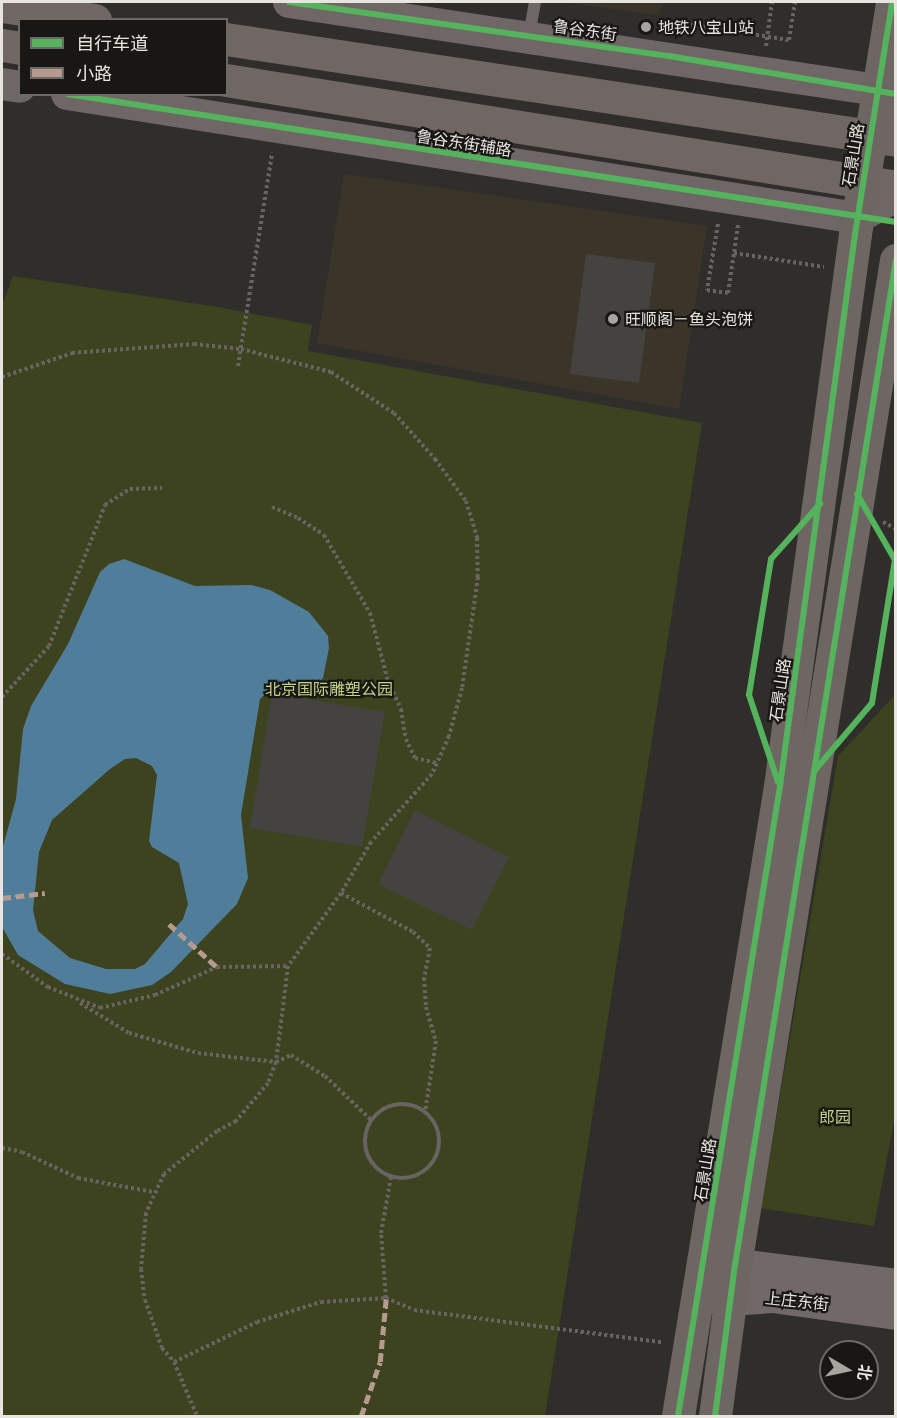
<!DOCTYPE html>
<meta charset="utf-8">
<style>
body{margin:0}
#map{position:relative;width:897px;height:1418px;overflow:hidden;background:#302e2b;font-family:"Titillium Web","Noto Sans SC",sans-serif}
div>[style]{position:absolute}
.built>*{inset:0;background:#3b3529}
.green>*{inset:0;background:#3c431e}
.water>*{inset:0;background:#507d99}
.building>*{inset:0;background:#444340}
.path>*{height:4px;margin-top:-2px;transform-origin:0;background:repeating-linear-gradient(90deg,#696462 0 3px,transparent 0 6px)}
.path>.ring{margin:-2px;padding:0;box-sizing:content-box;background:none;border:4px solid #696462;border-radius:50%}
.service>*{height:12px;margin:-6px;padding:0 6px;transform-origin:6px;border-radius:6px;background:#6f6765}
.tertiary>*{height:32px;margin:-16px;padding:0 16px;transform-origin:16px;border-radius:16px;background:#6f6765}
.secondary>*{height:33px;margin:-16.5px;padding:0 16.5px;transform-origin:16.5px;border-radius:16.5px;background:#716967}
.primary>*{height:33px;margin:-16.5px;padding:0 16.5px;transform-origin:16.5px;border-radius:16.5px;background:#706765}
.trunk>*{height:33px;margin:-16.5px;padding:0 16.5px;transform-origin:16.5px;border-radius:16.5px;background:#6e6663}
.quiet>*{height:4.5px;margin-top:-2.25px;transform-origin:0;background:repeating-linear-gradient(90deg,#b69a8f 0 9px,transparent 0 13.5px)}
.cycleway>*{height:6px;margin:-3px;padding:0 3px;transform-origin:3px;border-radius:3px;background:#56b35d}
.dots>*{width:16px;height:16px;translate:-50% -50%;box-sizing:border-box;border:3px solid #191714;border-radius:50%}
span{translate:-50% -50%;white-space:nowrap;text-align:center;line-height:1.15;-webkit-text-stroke:4.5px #191714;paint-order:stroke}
.poi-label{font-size:16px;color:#e8e5e1}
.left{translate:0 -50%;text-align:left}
.street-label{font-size:16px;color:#e8e5e1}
.park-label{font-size:16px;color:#c4d486}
.frame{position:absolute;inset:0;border:3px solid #e8e5e1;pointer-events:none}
.legend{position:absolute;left:18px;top:18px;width:210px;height:78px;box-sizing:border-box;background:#191714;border:2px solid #6c6966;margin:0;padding:8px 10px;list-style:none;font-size:18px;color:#e8e5e1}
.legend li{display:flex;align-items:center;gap:12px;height:30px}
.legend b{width:30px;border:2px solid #6c6966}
.north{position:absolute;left:819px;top:1340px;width:60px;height:60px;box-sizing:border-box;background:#191714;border:2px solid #6c6966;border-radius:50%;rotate:99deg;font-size:16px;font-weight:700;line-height:24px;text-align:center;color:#e8e5e1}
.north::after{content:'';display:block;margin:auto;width:21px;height:27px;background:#a8a5a1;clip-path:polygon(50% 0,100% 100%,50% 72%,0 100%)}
</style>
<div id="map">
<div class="built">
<i style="clip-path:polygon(561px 2px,664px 2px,658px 15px)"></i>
<i style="clip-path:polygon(344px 174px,707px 226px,679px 409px,317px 343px)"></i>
</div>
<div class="green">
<i style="clip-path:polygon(13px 276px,218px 307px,312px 325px,308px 351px,702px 423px,545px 1416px,2px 1416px,2px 305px)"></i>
<i style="clip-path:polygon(895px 695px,896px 1111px,874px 1226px,761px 1208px,838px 756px)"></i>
</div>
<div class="water">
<i style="clip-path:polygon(evenodd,124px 559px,195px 586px,251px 585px,270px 590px,309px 612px,328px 636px,329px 648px,323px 678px,306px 696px,271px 689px,260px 699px,241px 815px,248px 878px,237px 904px,171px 972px,152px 985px,110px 994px,65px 984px,18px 955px,2px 927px,2px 850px,16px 799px,23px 729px,31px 706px,68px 644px,100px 572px,109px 564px,124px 559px,136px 758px,152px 766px,157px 775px,149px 841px,152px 847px,179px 863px,188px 904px,183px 919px,145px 964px,135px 969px,106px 969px,70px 958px,38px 931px,33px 910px,39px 852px,52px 820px,110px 769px,125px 759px,136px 758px)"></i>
</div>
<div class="building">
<i style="clip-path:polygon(586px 254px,655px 263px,639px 383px,570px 374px)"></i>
<i style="clip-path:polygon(272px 693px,385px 712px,362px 847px,250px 828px)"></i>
<i style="clip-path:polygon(415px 810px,509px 857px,472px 930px,378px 884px)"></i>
</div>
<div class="path">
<i style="left:672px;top:33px;width:11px;rotate:-85deg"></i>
<i style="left:673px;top:22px;width:117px;rotate:8.8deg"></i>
<i style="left:789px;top:40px;width:38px;rotate:-81deg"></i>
<i style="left:766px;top:46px;width:44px;rotate:-82.2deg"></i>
<i style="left:718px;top:224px;width:67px;rotate:99.5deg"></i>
<i style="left:707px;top:290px;width:21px;rotate:8deg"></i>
<i style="left:728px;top:293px;width:40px;rotate:-81.5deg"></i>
<i style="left:738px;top:225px;width:28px;rotate:98deg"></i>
<i style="left:734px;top:253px;width:91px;rotate:8.8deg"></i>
<i style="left:238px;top:366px;width:216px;rotate:-80.9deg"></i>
<i style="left:2px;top:377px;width:74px;rotate:-18.9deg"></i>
<i style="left:72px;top:353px;width:122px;rotate:-4.2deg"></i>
<i style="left:194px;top:344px;width:47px;rotate:6.1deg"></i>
<i style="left:241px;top:349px;width:93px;rotate:14.3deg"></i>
<i style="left:331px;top:372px;width:75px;rotate:33.1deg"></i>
<i style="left:394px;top:413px;width:62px;rotate:48.3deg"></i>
<i style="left:435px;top:459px;width:52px;rotate:53.6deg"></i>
<i style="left:466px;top:501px;width:39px;rotate:73deg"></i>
<i style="left:477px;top:538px;width:39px;rotate:89deg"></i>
<i style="left:478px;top:577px;width:112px;rotate:98.2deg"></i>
<i style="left:462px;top:688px;width:50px;rotate:105.2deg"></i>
<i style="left:449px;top:736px;width:42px;rotate:114.1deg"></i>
<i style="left:432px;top:774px;width:91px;rotate:131.9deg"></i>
<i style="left:371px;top:842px;width:59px;rotate:120.5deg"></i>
<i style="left:341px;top:893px;width:90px;rotate:126deg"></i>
<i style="left:288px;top:966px;width:97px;rotate:97.1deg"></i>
<i style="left:276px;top:1062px;width:22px;rotate:111deg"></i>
<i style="left:268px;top:1083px;width:50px;rotate:130.1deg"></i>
<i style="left:236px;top:1121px;width:21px;rotate:152deg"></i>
<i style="left:217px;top:1131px;width:68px;rotate:140.9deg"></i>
<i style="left:164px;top:1174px;width:43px;rotate:114.8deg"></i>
<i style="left:146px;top:1213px;width:56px;rotate:95.1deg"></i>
<i style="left:141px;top:1269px;width:31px;rotate:83deg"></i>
<i style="left:145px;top:1300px;width:51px;rotate:70.5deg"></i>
<i style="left:162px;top:1348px;width:18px;rotate:49deg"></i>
<i style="left:174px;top:1362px;width:59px;rotate:66.9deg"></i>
<i style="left:272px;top:507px;width:28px;rotate:23deg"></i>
<i style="left:298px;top:518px;width:31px;rotate:33deg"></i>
<i style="left:324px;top:535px;width:91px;rotate:59.5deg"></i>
<i style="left:370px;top:613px;width:70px;rotate:75.2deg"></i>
<i style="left:388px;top:681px;width:31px;rotate:65deg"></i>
<i style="left:401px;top:709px;width:30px;rotate:81deg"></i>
<i style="left:406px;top:739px;width:21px;rotate:65deg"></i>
<i style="left:415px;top:758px;width:23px;rotate:13deg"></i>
<i style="left:883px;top:522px;width:15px;rotate:28deg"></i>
<i style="left:2px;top:697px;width:69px;rotate:-47.3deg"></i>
<i style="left:49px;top:646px;width:152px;rotate:-68.3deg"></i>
<i style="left:105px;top:505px;width:30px;rotate:-33deg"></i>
<i style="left:130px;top:489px;width:32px;rotate:-2deg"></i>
<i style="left:341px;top:893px;width:82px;rotate:28.4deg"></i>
<i style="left:413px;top:932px;width:23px;rotate:43deg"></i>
<i style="left:430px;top:948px;width:31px;rotate:101deg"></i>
<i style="left:424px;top:978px;width:29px;rotate:86deg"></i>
<i style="left:426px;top:1007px;width:35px;rotate:74deg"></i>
<i style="left:436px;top:1041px;width:72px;rotate:98.8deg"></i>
<i style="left:2px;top:954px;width:57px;rotate:35.7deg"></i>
<i style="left:48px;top:987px;width:56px;rotate:22deg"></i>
<i style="left:100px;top:1008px;width:57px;rotate:-13.3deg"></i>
<i style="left:155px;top:995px;width:68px;rotate:-24.3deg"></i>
<i style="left:217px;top:967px;width:71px;rotate:-0.8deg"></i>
<i style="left:80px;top:1003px;width:57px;rotate:31.5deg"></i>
<i style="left:129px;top:1033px;width:72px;rotate:16.2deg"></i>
<i style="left:198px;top:1053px;width:79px;rotate:6.6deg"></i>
<i style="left:276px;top:1062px;width:17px;rotate:-25deg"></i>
<i style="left:291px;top:1055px;width:40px;rotate:32deg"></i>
<i style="left:325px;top:1076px;width:64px;rotate:43.7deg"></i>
<i class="ring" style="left:365px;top:1104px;width:70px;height:70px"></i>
<i style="left:2px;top:1148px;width:20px;rotate:11deg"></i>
<i style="left:22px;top:1152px;width:62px;rotate:24.9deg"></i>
<i style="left:78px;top:1178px;width:76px;rotate:10.6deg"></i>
<i style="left:386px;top:1298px;width:65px;rotate:-94.4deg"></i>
<i style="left:381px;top:1233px;width:57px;rotate:-79.9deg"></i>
<i style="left:174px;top:1362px;width:92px;rotate:-25.7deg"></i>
<i style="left:257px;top:1322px;width:67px;rotate:-17.4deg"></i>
<i style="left:321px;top:1302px;width:65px;rotate:-3.5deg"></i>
<i style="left:386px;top:1298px;width:30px;rotate:23deg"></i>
<i style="left:414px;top:1310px;width:250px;rotate:7.4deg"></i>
</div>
<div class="service">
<i style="left:529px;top:36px;width:35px;rotate:-80deg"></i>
</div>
<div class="tertiary">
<i style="left:289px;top:2px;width:595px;rotate:8.51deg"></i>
<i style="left:877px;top:90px;width:32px;rotate:54deg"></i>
<i style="left:2px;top:84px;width:18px;rotate:9deg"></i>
<i style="left:67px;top:94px;width:800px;rotate:8.92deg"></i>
<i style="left:857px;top:218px;width:45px;rotate:-29.4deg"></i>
</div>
<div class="secondary">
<i style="left:707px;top:1261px;width:191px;rotate:7.2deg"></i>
<i style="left:702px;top:1295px;width:28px;rotate:8deg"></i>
<i style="left:730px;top:1299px;width:42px;rotate:-4.1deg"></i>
<i style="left:772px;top:1296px;width:125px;rotate:7.8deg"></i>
</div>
<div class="primary">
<i style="left:2px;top:6px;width:94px;rotate:8.6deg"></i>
<i style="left:226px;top:39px;width:678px;rotate:8.57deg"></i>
<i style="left:2px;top:45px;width:18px;rotate:9deg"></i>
<i style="left:226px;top:80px;width:678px;rotate:9.07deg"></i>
</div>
<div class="trunk">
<i style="left:678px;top:1416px;width:638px;rotate:-80.8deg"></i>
<i style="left:780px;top:786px;width:557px;rotate:-82.26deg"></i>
<i style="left:855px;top:234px;width:235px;rotate:-80.9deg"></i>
<i style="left:715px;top:1416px;width:152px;rotate:-82.5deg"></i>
<i style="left:735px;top:1265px;width:1018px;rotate:-80.9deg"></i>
</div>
<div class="quiet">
<i style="left:2px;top:898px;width:43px;rotate:-6.6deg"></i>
<i style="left:169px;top:924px;width:64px;rotate:41.9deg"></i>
<i style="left:361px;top:1416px;width:57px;rotate:-70.6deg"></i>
<i style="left:380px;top:1362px;width:64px;rotate:-84.6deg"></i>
</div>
<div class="cycleway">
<i style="left:289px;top:2px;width:384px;rotate:8.1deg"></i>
<i style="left:669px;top:56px;width:230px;rotate:9.5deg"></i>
<i style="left:67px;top:94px;width:839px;rotate:8.78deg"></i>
<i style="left:815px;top:770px;width:88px;rotate:-49.6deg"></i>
<i style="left:872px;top:703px;width:145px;rotate:-80.9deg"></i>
<i style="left:895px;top:560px;width:76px;rotate:-119.9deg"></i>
<i style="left:778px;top:782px;width:92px;rotate:-108.4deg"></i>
<i style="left:749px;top:695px;width:138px;rotate:-80.8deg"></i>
<i style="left:771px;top:559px;width:74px;rotate:-48.3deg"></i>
<i style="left:678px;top:1416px;width:638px;rotate:-80.8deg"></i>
<i style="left:780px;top:786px;width:557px;rotate:-82.26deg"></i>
<i style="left:855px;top:234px;width:235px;rotate:-80.9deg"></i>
<i style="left:715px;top:1416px;width:152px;rotate:-82.5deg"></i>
<i style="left:735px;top:1265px;width:1018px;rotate:-80.9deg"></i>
</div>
<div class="dots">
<i style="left:646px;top:27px;background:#a8a5a1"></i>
<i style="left:613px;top:319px;background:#a8a5a1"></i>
</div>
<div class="poi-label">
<span class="left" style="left:658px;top:27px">地铁八宝山站</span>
<span class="left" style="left:625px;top:319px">旺顺阁－鱼头泡饼</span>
</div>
<div class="street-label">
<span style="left:585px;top:30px;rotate:8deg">鲁谷东街</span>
<span style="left:464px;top:143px;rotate:9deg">鲁谷东街辅路</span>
<span style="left:853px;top:155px;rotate:-81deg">石景山路</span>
<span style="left:780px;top:690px;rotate:-82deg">石景山路</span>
<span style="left:705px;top:1170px;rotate:-81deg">石景山路</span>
<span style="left:797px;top:1301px;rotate:6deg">上庄东街</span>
</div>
<div class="park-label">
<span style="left:329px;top:689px">北京国际雕塑公园</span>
<span style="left:835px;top:1117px">郎园</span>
</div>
<div class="frame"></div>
<ul class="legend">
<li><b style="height:8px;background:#56b35d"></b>自行车道</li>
<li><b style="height:8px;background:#b69a8f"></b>小路</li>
</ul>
<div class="north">北</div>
</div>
